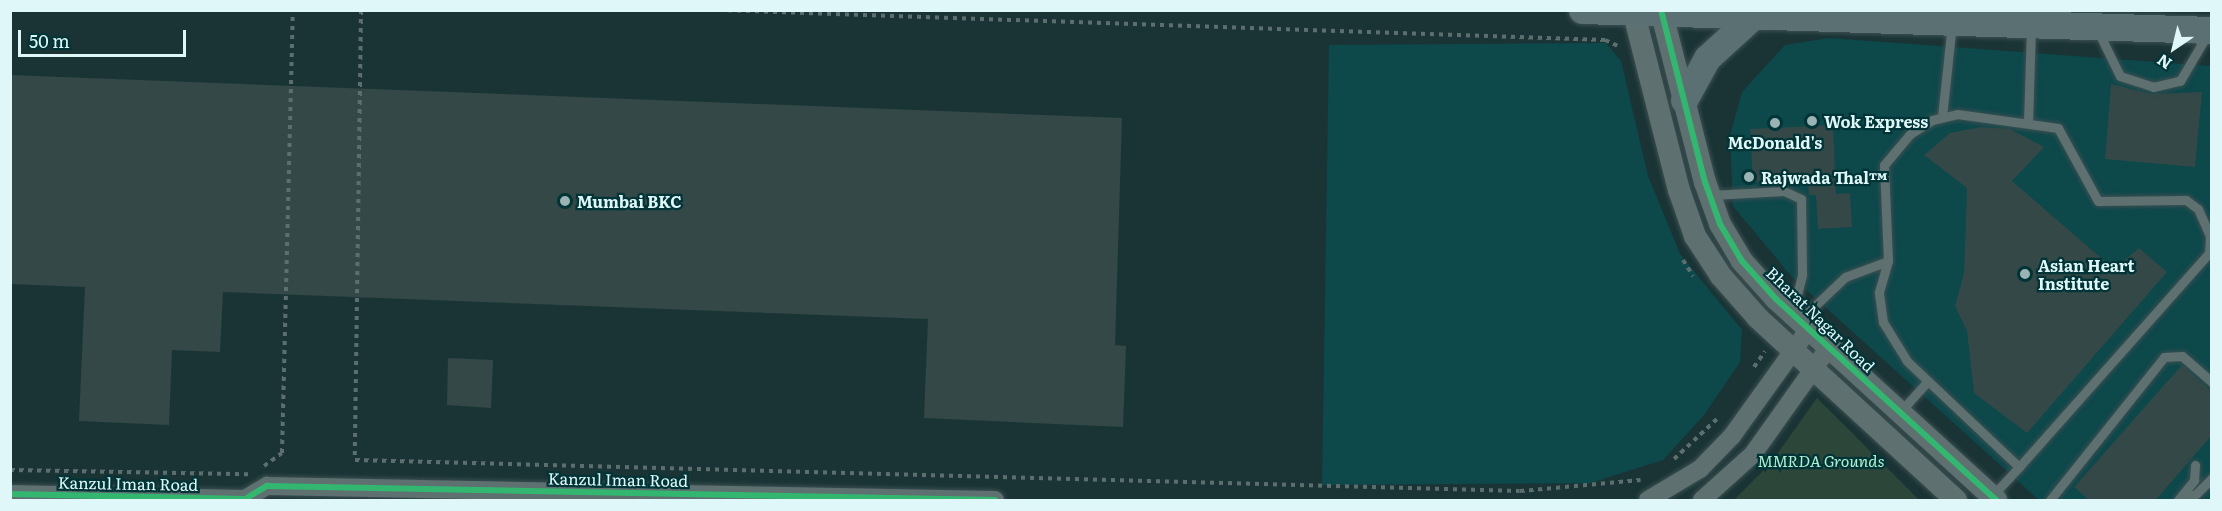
<!DOCTYPE html>
<meta charset="utf-8">
<style>
body{margin:0}
#map{position:relative;width:2222px;height:511px;overflow:hidden;background:#1a3436;font-family:Literata,serif}
div>[style]{position:absolute}
.built>*{inset:0;background:#0d484b}
.green>*{inset:0;background:#2c463a}
.building>*{inset:0;background:#334847}
.path>*{height:4px;margin-top:-2px;transform-origin:0;background:repeating-linear-gradient(90deg,#5d6e6e 0 4.5px,transparent 0 9px)}
.roads{filter:drop-shadow(0 0 2px #3c4f51) drop-shadow(0 0 2px #3c4f51)}
.service>*{height:9px;margin:-4.5px;padding:0 4.5px;transform-origin:4.5px;border-radius:4.5px;background:#5e7070}
.minor>*{height:18px;margin:-9px;padding:0 9px;transform-origin:9px;border-radius:9px;background:#5e7070}
.tertiary>*{height:22px;margin:-11px;padding:0 11px;transform-origin:11px;border-radius:11px;background:#5e7070}
.primary>*{height:27px;margin:-13.5px;padding:0 13.5px;transform-origin:13.5px;border-radius:13.5px;background:#5b7072}
.cycleway>*{height:6px;margin:-3px;padding:0 3px;transform-origin:3px;border-radius:3px;background:#33b770}
.dots>*{width:16px;height:16px;translate:-50% -50%;box-sizing:border-box;border:3px solid #013437;border-radius:50%}
span{translate:-50% -50%;white-space:nowrap;text-align:center;line-height:1.15;-webkit-text-stroke:4.5px #013437;paint-order:stroke}
.poi-label{font-size:16px;color:#dff7f8;font-weight:700}
.left{translate:0 -50%;text-align:left}
.street-label{font-size:16px;color:#dff7f8}
.park-label{font-size:16px;color:#aff0ce;font-style:italic}
.frame{position:absolute;inset:0;border:12px solid #dff7f8;pointer-events:none}
.north{position:absolute;left:2144px;top:18px;width:60px;height:60px;-webkit-text-stroke:4px #013437;paint-order:stroke;rotate:215deg;font-size:16px;font-weight:700;line-height:24px;text-align:center;color:#dff7f8}
.north::after{content:'';display:block;margin:auto;width:21px;height:27px;background:#dff7f8;clip-path:polygon(50% 0,100% 100%,50% 72%,0 100%)}
.scale{position:absolute;left:18px;top:30px;width:168px;height:27px;box-sizing:border-box;border:3px solid #dff7f8;border-top:0;padding-left:8px;font-size:18px;line-height:21px;white-space:nowrap;color:#dff7f8;-webkit-text-stroke:4px #013437;paint-order:stroke}
</style>
<div id="map">
<div class="built">
<i style="clip-path:polygon(1829px 38px,2211px 66px,2211px 500px,2039px 500px,1792px 277px,1733px 206px,1730px 136px,1742px 92px,1785px 45px)"></i>
<i style="clip-path:polygon(1606px 43px,1621px 61px,1648px 176px,1680px 254px,1742px 330px,1740px 362px,1704px 415px,1663px 460px,1590px 483px,1322px 485px,1329px 45px)"></i>
</div>
<div class="green">
<i style="clip-path:polygon(1817px 398px,1919px 500px,1734px 500px,1771px 463px)"></i>
</div>
<div class="building">
<i style="clip-path:polygon(10px 75px,1122px 118px,1115px 345px,1126px 346px,1123px 427px,924px 418px,928px 319px,223px 292px,220px 352px,172px 350px,169px 425px,79px 421px,85px 287px,10px 284px)"></i>
<i style="clip-path:polygon(2111px 84px,2151px 94px,2202px 92px,2195px 167px,2105px 159px)"></i>
<i style="clip-path:polygon(1833px 125px,1836px 194px,1850px 193px,1852px 227px,1818px 229px,1816px 195px,1809px 195px,1808px 180px,1753px 182px,1750px 129px)"></i>
<i style="clip-path:polygon(1981px 127px,2010px 129px,2044px 147px,2012px 181px,2114px 269px,2139px 248px,2167px 272px,2027px 433px,1974px 393px,1967px 331px,1955px 306px,1964px 273px,1967px 188px,1924px 155px,1950px 133px)"></i>
<i style="clip-path:polygon(448px 358px,493px 360px,491px 408px,447px 405px)"></i>
<i style="clip-path:polygon(2182px 365px,2211px 391px,2211px 436px,2155px 501px,2090px 501px,2074px 487px)"></i>
</div>
<div class="path">
<i style="left:361px;top:10px;width:450px;rotate:90.8deg"></i>
<i style="left:355px;top:460px;width:1165px;rotate:1.52deg"></i>
<i style="left:1520px;top:491px;width:121px;rotate:-5.2deg"></i>
<i style="left:719px;top:10px;width:887px;rotate:1.94deg"></i>
<i style="left:1605px;top:40px;width:14px;rotate:25deg"></i>
<i style="left:1683px;top:260px;width:19px;rotate:58deg"></i>
<i style="left:1754px;top:367px;width:19px;rotate:-55deg"></i>
<i style="left:1674px;top:459px;width:62px;rotate:-43deg"></i>
<i style="left:264px;top:466px;width:22px;rotate:-36deg"></i>
<i style="left:282px;top:453px;width:443px;rotate:-88.6deg"></i>
<i style="left:10px;top:470px;width:238px;rotate:1deg"></i>
</div>
<div class="roads">
<div class="service">
<i style="left:2097px;top:29px;width:52px;rotate:63.9deg"></i>
<i style="left:2120px;top:76px;width:35px;rotate:18deg"></i>
<i style="left:2153px;top:87px;width:28px;rotate:-13deg"></i>
<i style="left:2180px;top:81px;width:56px;rotate:-59.7deg"></i>
<i style="left:1942px;top:117px;width:94px;rotate:-83.9deg"></i>
<i style="left:2028px;top:123px;width:96px;rotate:-88.2deg"></i>
<i style="left:1712px;top:195px;width:72px;rotate:-3.2deg"></i>
<i style="left:1784px;top:191px;width:19px;rotate:25deg"></i>
<i style="left:1801px;top:199px;width:76px;rotate:89.2deg"></i>
<i style="left:1802px;top:275px;width:38px;rotate:104deg"></i>
<i style="left:1800px;top:320px;width:62px;rotate:-43.7deg"></i>
<i style="left:1845px;top:277px;width:46px;rotate:-20.4deg"></i>
<i style="left:1888px;top:261px;width:96px;rotate:-92.4deg"></i>
<i style="left:1884px;top:165px;width:40px;rotate:-50deg"></i>
<i style="left:1910px;top:134px;width:26px;rotate:-32deg"></i>
<i style="left:1932px;top:120px;width:26px;rotate:-13deg"></i>
<i style="left:1957px;top:114px;width:102px;rotate:7.9deg"></i>
<i style="left:2058px;top:128px;width:83px;rotate:61.3deg"></i>
<i style="left:2098px;top:201px;width:88px;rotate:-0.7deg"></i>
<i style="left:2186px;top:200px;width:15px;rotate:37deg"></i>
<i style="left:2198px;top:209px;width:30px;rotate:66deg"></i>
<i style="left:2210px;top:236px;width:17px;rotate:93deg"></i>
<i style="left:2209px;top:253px;width:286px;rotate:131.6deg"></i>
<i style="left:2019px;top:467px;width:154px;rotate:-136.6deg"></i>
<i style="left:1907px;top:361px;width:46px;rotate:-121.6deg"></i>
<i style="left:1883px;top:322px;width:30px;rotate:-98deg"></i>
<i style="left:1879px;top:292px;width:32px;rotate:-74deg"></i>
<i style="left:1900px;top:412px;width:39px;rotate:-48deg"></i>
<i style="left:1992px;top:496px;width:40px;rotate:-47deg"></i>
<i style="left:2050px;top:500px;width:183px;rotate:-51.4deg"></i>
<i style="left:2164px;top:357px;width:18px;rotate:-3deg"></i>
<i style="left:2182px;top:356px;width:40px;rotate:41deg"></i>
<i style="left:2178px;top:500px;width:26px;rotate:-51deg"></i>
<i style="left:2194px;top:480px;width:15px;rotate:-86deg"></i>
<i style="left:2180px;top:500px;width:17px;rotate:-21deg"></i>
<i style="left:2196px;top:494px;width:23px;rotate:-45deg"></i>
</div>
<div class="minor">
<i style="left:10px;top:494px;width:235px;rotate:1.2deg"></i>
<i style="left:245px;top:499px;width:26px;rotate:-31deg"></i>
<i style="left:267px;top:486px;width:728px;rotate:1.1deg"></i>
<i style="left:1648px;top:500px;width:61px;rotate:-30.8deg"></i>
<i style="left:1700px;top:469px;width:46px;rotate:-45.9deg"></i>
<i style="left:1732px;top:436px;width:132px;rotate:-54.3deg"></i>
<i style="left:1702px;top:500px;width:69px;rotate:-42deg"></i>
<i style="left:1753px;top:454px;width:131px;rotate:-54.6deg"></i>
</div>
<div class="tertiary">
<i style="left:1633px;top:10px;width:186px;rotate:75.7deg"></i>
<i style="left:1679px;top:190px;width:49px;rotate:70.8deg"></i>
<i style="left:1695px;top:236px;width:48px;rotate:57deg"></i>
<i style="left:1721px;top:276px;width:56px;rotate:48.6deg"></i>
<i style="left:1758px;top:318px;width:269px;rotate:42.6deg"></i>
<i style="left:1661px;top:10px;width:178px;rotate:75.7deg"></i>
<i style="left:1705px;top:182px;width:45px;rotate:70.3deg"></i>
<i style="left:1720px;top:224px;width:43px;rotate:59.3deg"></i>
<i style="left:1742px;top:261px;width:51px;rotate:48.2deg"></i>
<i style="left:1776px;top:299px;width:298px;rotate:42.4deg"></i>
</div>
<div class="primary">
<i style="left:1582px;top:10px;width:630px;rotate:1.82deg"></i>
<i style="left:1684px;top:100px;width:48px;rotate:-61.3deg"></i>
<i style="left:1707px;top:58px;width:62px;rotate:-42.4deg"></i>
</div>
</div>
<div class="cycleway">
<i style="left:1661px;top:10px;width:178px;rotate:75.7deg"></i>
<i style="left:1705px;top:182px;width:45px;rotate:70.3deg"></i>
<i style="left:1720px;top:224px;width:43px;rotate:59.3deg"></i>
<i style="left:1742px;top:261px;width:51px;rotate:48.2deg"></i>
<i style="left:1776px;top:299px;width:298px;rotate:42.4deg"></i>
<i style="left:10px;top:494px;width:235px;rotate:1.2deg"></i>
<i style="left:245px;top:499px;width:26px;rotate:-31deg"></i>
<i style="left:267px;top:486px;width:728px;rotate:1.1deg"></i>
</div>
<div class="dots">
<i style="left:1812px;top:121px;background:#9ab3b4"></i>
<i style="left:1775px;top:123px;background:#9ab3b4"></i>
<i style="left:1749px;top:177px;background:#9ab3b4"></i>
<i style="left:565px;top:201px;background:#9ab3b4"></i>
<i style="left:2025px;top:274px;background:#9ab3b4"></i>
</div>
<div class="poi-label">
<span class="left" style="left:1824px;top:121px">Wok Express</span>
<span style="left:1775px;top:142px">McDonald's</span>
<span class="left" style="left:1761px;top:177px">Rajwada Thal™</span>
<span class="left" style="left:577px;top:201px">Mumbai BKC</span>
<span class="left" style="left:2038px;top:274px">Asian Heart<br>Institute</span>
</div>
<div class="street-label">
<span style="left:1821px;top:319px;rotate:44deg">Bharat Nagar Road</span>
<span style="left:618px;top:479px;rotate:1deg">Kanzul Iman Road</span>
<span style="left:128px;top:483px;rotate:1deg">Kanzul Iman Road</span>
</div>
<div class="park-label">
<span style="left:1821px;top:460px">MMRDA Grounds</span>
</div>
<div class="frame"></div>
<div class="north">N</div>
<div class="scale">50 m</div>
</div>
